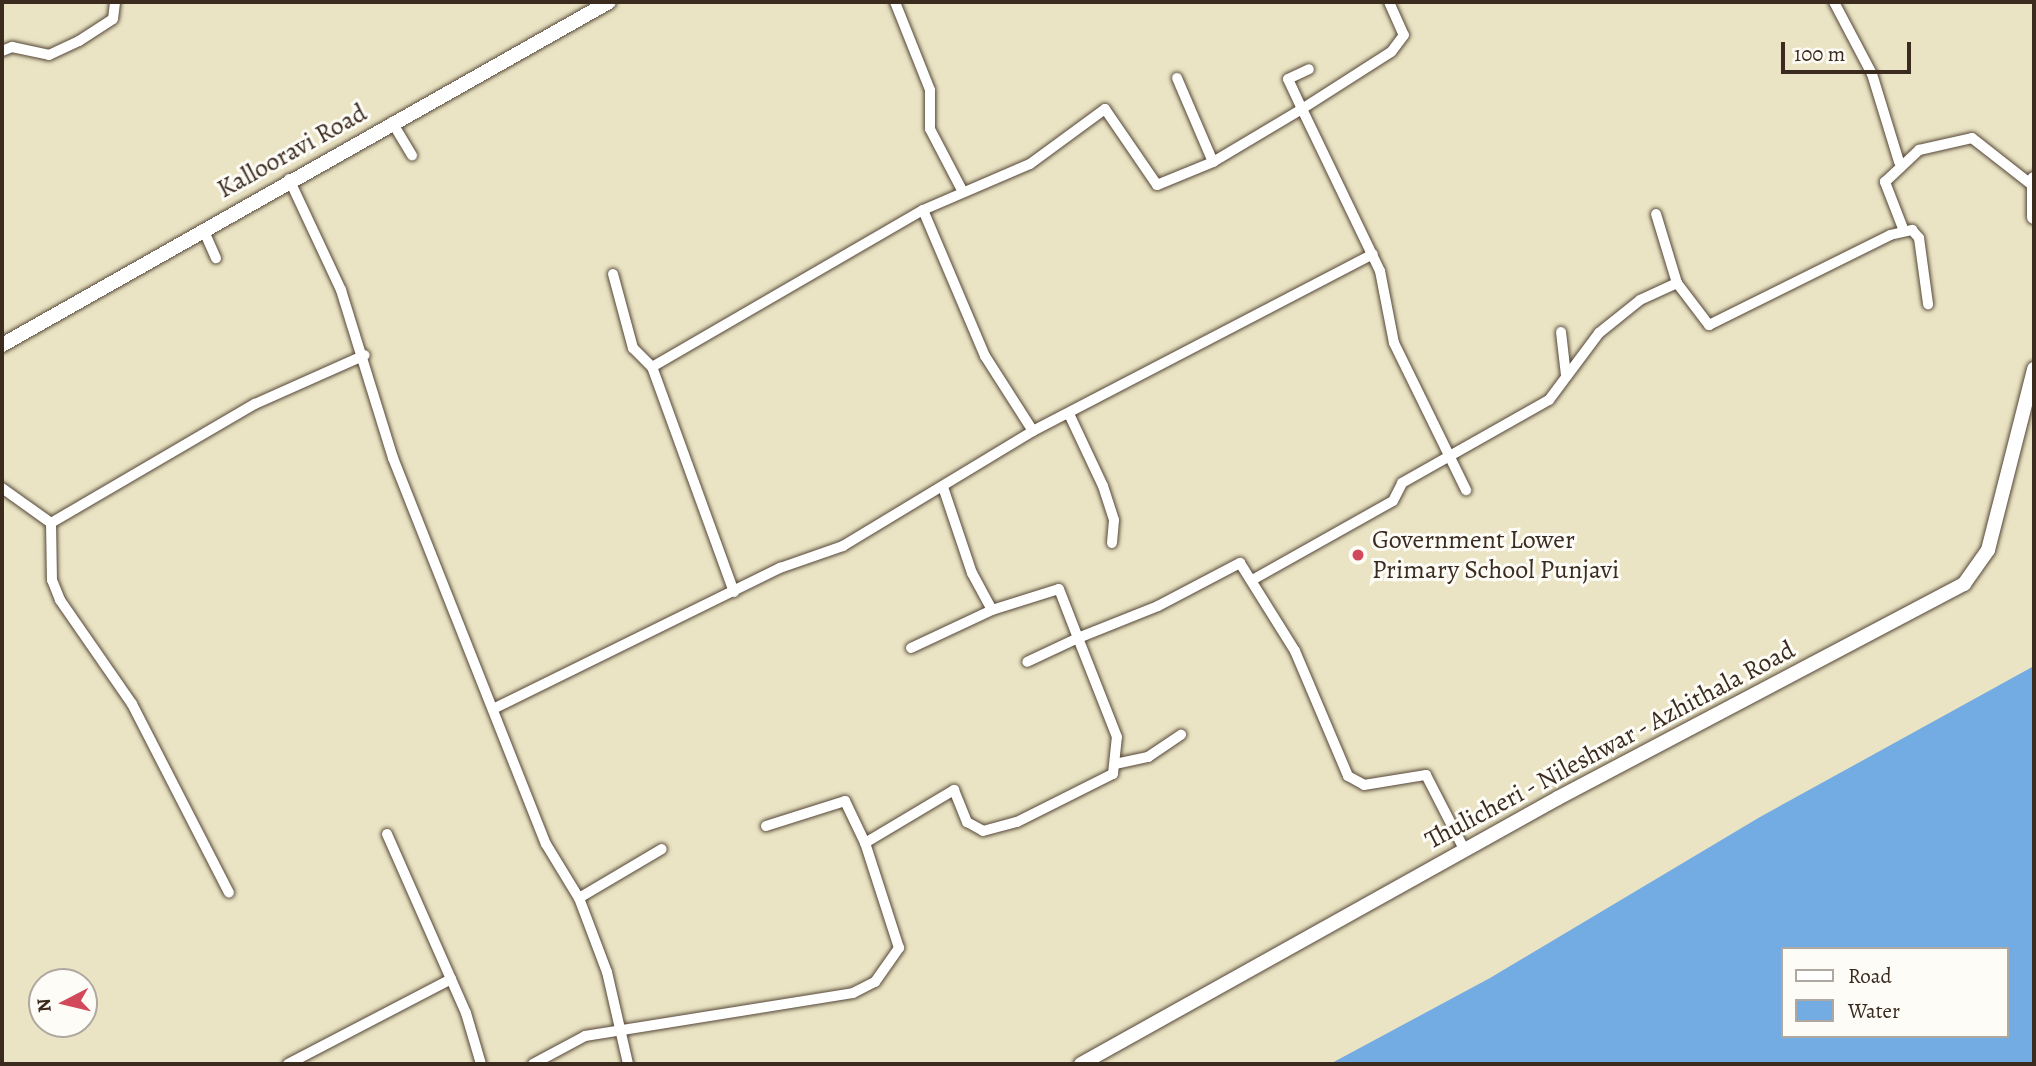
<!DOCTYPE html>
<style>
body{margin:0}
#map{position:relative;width:2036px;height:1066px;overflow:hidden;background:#eae4c4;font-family:Alegreya,serif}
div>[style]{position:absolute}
.water>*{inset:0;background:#73ace3}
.roads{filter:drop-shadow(0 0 2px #554637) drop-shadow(0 0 2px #554637)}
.minor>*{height:10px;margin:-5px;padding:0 5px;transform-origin:5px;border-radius:5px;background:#fff}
.major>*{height:14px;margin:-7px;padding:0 7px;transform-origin:7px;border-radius:7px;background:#fff}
.dots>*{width:19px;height:19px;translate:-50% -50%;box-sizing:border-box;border:4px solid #fdfcf7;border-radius:50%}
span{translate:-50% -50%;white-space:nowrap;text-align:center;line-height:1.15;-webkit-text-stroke:6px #fdfcf7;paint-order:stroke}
.street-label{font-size:26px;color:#3b2a1e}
.poi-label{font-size:26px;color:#3b2a1e}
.left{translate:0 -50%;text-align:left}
.frame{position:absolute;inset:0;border:4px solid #3b2a1e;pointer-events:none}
.legend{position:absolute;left:1781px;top:947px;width:228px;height:91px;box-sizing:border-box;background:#fdfcf7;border:2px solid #afa8a0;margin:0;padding:9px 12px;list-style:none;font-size:21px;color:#3b2a1e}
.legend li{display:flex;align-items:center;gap:14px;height:35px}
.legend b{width:35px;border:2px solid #afa8a0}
.north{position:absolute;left:28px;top:968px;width:70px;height:70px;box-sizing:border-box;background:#fdfcf7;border:2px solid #afa8a0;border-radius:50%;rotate:263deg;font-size:19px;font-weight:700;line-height:28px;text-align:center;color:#3b2a1e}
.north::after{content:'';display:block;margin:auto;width:24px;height:32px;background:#d1495b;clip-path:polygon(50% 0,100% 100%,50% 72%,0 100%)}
.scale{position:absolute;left:1781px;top:42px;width:130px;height:32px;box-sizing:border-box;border:4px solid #3b2a1e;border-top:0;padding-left:9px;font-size:21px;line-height:24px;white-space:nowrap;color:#3b2a1e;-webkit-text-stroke:5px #fdfcf7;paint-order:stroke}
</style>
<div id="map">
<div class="water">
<i style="clip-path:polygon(evenodd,2034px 666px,2034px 1064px,1330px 1064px,1490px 978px,1760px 817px,2034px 666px,1782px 949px,2006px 949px,2006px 1036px,1782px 1036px,1782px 949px)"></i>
</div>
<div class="roads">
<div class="minor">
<i style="left:895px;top:2px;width:95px;rotate:68.3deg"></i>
<i style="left:930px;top:90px;width:39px;rotate:90deg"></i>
<i style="left:930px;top:129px;width:71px;rotate:62.4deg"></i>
<i style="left:1389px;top:2px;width:36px;rotate:66deg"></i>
<i style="left:1404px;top:35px;width:21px;rotate:127deg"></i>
<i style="left:1391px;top:52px;width:106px;rotate:147.4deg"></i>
<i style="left:1302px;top:109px;width:180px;rotate:64.3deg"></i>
<i style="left:1380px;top:271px;width:73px;rotate:79deg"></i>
<i style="left:1394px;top:343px;width:164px;rotate:63.9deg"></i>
<i style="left:1834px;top:2px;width:81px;rotate:62.2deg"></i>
<i style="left:1872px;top:74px;width:92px;rotate:72.9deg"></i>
<i style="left:2px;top:51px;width:11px;rotate:-22deg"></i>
<i style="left:12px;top:47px;width:38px;rotate:12deg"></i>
<i style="left:49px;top:55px;width:33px;rotate:-25deg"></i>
<i style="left:79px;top:41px;width:40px;rotate:-32.9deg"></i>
<i style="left:113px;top:19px;width:17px;rotate:-83deg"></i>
<i style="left:1177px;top:78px;width:91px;rotate:66.8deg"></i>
<i style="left:392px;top:122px;width:39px;rotate:59deg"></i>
<i style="left:289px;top:179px;width:123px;rotate:64.9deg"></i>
<i style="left:341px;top:290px;width:176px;rotate:72.8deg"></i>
<i style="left:393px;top:458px;width:415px;rotate:68.4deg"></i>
<i style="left:546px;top:844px;width:63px;rotate:58.6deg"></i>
<i style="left:579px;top:898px;width:79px;rotate:69.3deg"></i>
<i style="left:607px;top:972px;width:94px;rotate:77.1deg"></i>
<i style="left:923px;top:210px;width:159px;rotate:67deg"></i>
<i style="left:985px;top:356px;width:89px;rotate:57.4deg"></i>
<i style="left:203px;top:229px;width:32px;rotate:66deg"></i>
<i style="left:1904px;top:231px;width:53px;rotate:-111.2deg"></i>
<i style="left:1885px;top:182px;width:47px;rotate:-43.3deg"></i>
<i style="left:1919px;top:150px;width:54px;rotate:-12.8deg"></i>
<i style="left:1972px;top:138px;width:76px;rotate:38.1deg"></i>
<i style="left:613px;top:274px;width:77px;rotate:74.9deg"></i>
<i style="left:633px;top:348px;width:27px;rotate:45deg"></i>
<i style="left:1677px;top:283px;width:53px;rotate:52.7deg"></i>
<i style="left:1709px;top:325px;width:202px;rotate:-26.4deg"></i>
<i style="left:1890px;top:235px;width:23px;rotate:-13deg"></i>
<i style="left:1912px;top:230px;width:11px;rotate:49deg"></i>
<i style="left:1919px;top:238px;width:67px;rotate:82.2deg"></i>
<i style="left:1561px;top:332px;width:43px;rotate:83.4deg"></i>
<i style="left:1070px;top:416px;width:77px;rotate:64.8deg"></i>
<i style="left:1103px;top:486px;width:36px;rotate:72deg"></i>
<i style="left:1114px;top:520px;width:23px;rotate:95deg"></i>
<i style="left:943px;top:487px;width:91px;rotate:71.4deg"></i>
<i style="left:972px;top:573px;width:42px;rotate:61.6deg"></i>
<i style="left:2px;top:488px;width:60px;rotate:35.5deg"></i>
<i style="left:51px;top:523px;width:57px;rotate:89deg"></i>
<i style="left:52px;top:580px;width:22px;rotate:68deg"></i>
<i style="left:60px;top:600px;width:126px;rotate:55.3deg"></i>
<i style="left:132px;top:704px;width:212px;rotate:62.8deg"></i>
<i style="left:51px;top:523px;width:236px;rotate:-30.3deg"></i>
<i style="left:255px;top:404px;width:120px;rotate:-24deg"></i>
<i style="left:1254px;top:579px;width:159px;rotate:-29.3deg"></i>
<i style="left:1393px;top:501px;width:20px;rotate:-63deg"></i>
<i style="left:1402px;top:483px;width:169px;rotate:-29.5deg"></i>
<i style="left:1549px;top:400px;width:84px;rotate:-53.3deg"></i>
<i style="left:1599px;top:333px;width:53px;rotate:-38.8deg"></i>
<i style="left:1640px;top:300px;width:41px;rotate:-24.7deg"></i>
<i style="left:1677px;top:283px;width:72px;rotate:-106.9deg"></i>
<i style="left:734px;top:592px;width:239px;rotate:-110deg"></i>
<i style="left:652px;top:367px;width:313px;rotate:-30.1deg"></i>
<i style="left:923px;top:210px;width:116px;rotate:-23.3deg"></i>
<i style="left:1030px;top:164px;width:93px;rotate:-36.3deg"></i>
<i style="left:1105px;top:109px;width:92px;rotate:55.6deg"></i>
<i style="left:1157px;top:185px;width:61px;rotate:-22.3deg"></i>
<i style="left:1213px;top:162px;width:104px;rotate:-30.8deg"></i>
<i style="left:1302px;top:109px;width:33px;rotate:-115deg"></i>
<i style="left:1288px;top:79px;width:23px;rotate:-25deg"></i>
<i style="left:911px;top:648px;width:89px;rotate:-25.1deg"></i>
<i style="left:992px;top:610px;width:70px;rotate:-17.4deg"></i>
<i style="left:1059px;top:589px;width:53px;rotate:68.8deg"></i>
<i style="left:1078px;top:638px;width:56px;rotate:154.8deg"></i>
<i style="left:495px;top:708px;width:318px;rotate:-26.2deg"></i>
<i style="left:780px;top:568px;width:67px;rotate:-19.2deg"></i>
<i style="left:843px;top:546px;width:222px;rotate:-31.2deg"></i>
<i style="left:1033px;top:431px;width:383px;rotate:-27.5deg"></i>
<i style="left:1115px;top:764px;width:34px;rotate:-12deg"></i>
<i style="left:1148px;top:757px;width:40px;rotate:-34deg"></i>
<i style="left:766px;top:826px;width:83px;rotate:-17.6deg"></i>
<i style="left:845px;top:801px;width:47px;rotate:64.5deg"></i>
<i style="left:387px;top:834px;width:196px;rotate:66.2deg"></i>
<i style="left:466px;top:1013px;width:53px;rotate:73.6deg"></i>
<i style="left:579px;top:898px;width:96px;rotate:-30.6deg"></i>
<i style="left:288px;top:1064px;width:184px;rotate:-27.5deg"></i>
<i style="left:533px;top:1064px;width:59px;rotate:-28.3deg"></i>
<i style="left:585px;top:1036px;width:271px;rotate:-9.1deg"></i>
<i style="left:853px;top:993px;width:25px;rotate:-27deg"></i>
<i style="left:875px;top:982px;width:42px;rotate:-54.8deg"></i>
<i style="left:899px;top:948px;width:110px;rotate:-107.9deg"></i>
<i style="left:865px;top:843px;width:104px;rotate:-30.8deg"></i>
<i style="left:954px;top:790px;width:35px;rotate:68deg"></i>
<i style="left:967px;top:822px;width:18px;rotate:29deg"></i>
<i style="left:983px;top:831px;width:35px;rotate:-15deg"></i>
<i style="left:1017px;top:822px;width:107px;rotate:-26.6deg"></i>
<i style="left:1113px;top:774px;width:37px;rotate:-84deg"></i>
<i style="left:1117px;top:737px;width:106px;rotate:-111.5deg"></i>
<i style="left:1078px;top:638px;width:86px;rotate:-21.8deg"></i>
<i style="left:1158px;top:606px;width:93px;rotate:-27.7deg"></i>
<i style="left:1240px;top:563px;width:104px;rotate:58deg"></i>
<i style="left:1295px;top:651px;width:136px;rotate:67deg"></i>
<i style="left:1348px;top:776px;width:18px;rotate:29deg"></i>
<i style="left:1364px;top:785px;width:63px;rotate:-9.2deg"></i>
<i style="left:1426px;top:775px;width:85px;rotate:62.8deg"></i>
</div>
<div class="major">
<i style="left:2034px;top:179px;width:38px;rotate:90deg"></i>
<i style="left:2px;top:345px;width:697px;rotate:-29.47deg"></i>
<i style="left:1081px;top:1064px;width:546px;rotate:-29.15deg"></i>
<i style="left:1558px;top:798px;width:459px;rotate:-27.8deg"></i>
<i style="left:1964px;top:584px;width:42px;rotate:-54.8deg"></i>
<i style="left:1988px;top:550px;width:187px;rotate:-75.7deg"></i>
</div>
</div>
<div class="dots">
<i style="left:1358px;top:555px;background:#d1495b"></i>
</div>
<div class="street-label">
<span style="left:292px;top:151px;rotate:-29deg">Kallooravi Road</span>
<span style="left:1610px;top:745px;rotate:-28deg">Thulicheri - Nileshwar - Azhithala Road</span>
</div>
<div class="poi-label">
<span class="left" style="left:1372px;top:555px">Government Lower<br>Primary School Punjavi</span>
</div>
<div class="frame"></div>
<ul class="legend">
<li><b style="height:9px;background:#fff"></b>Road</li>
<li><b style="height:19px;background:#73ace3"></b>Water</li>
</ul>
<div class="north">N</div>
<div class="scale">100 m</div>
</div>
